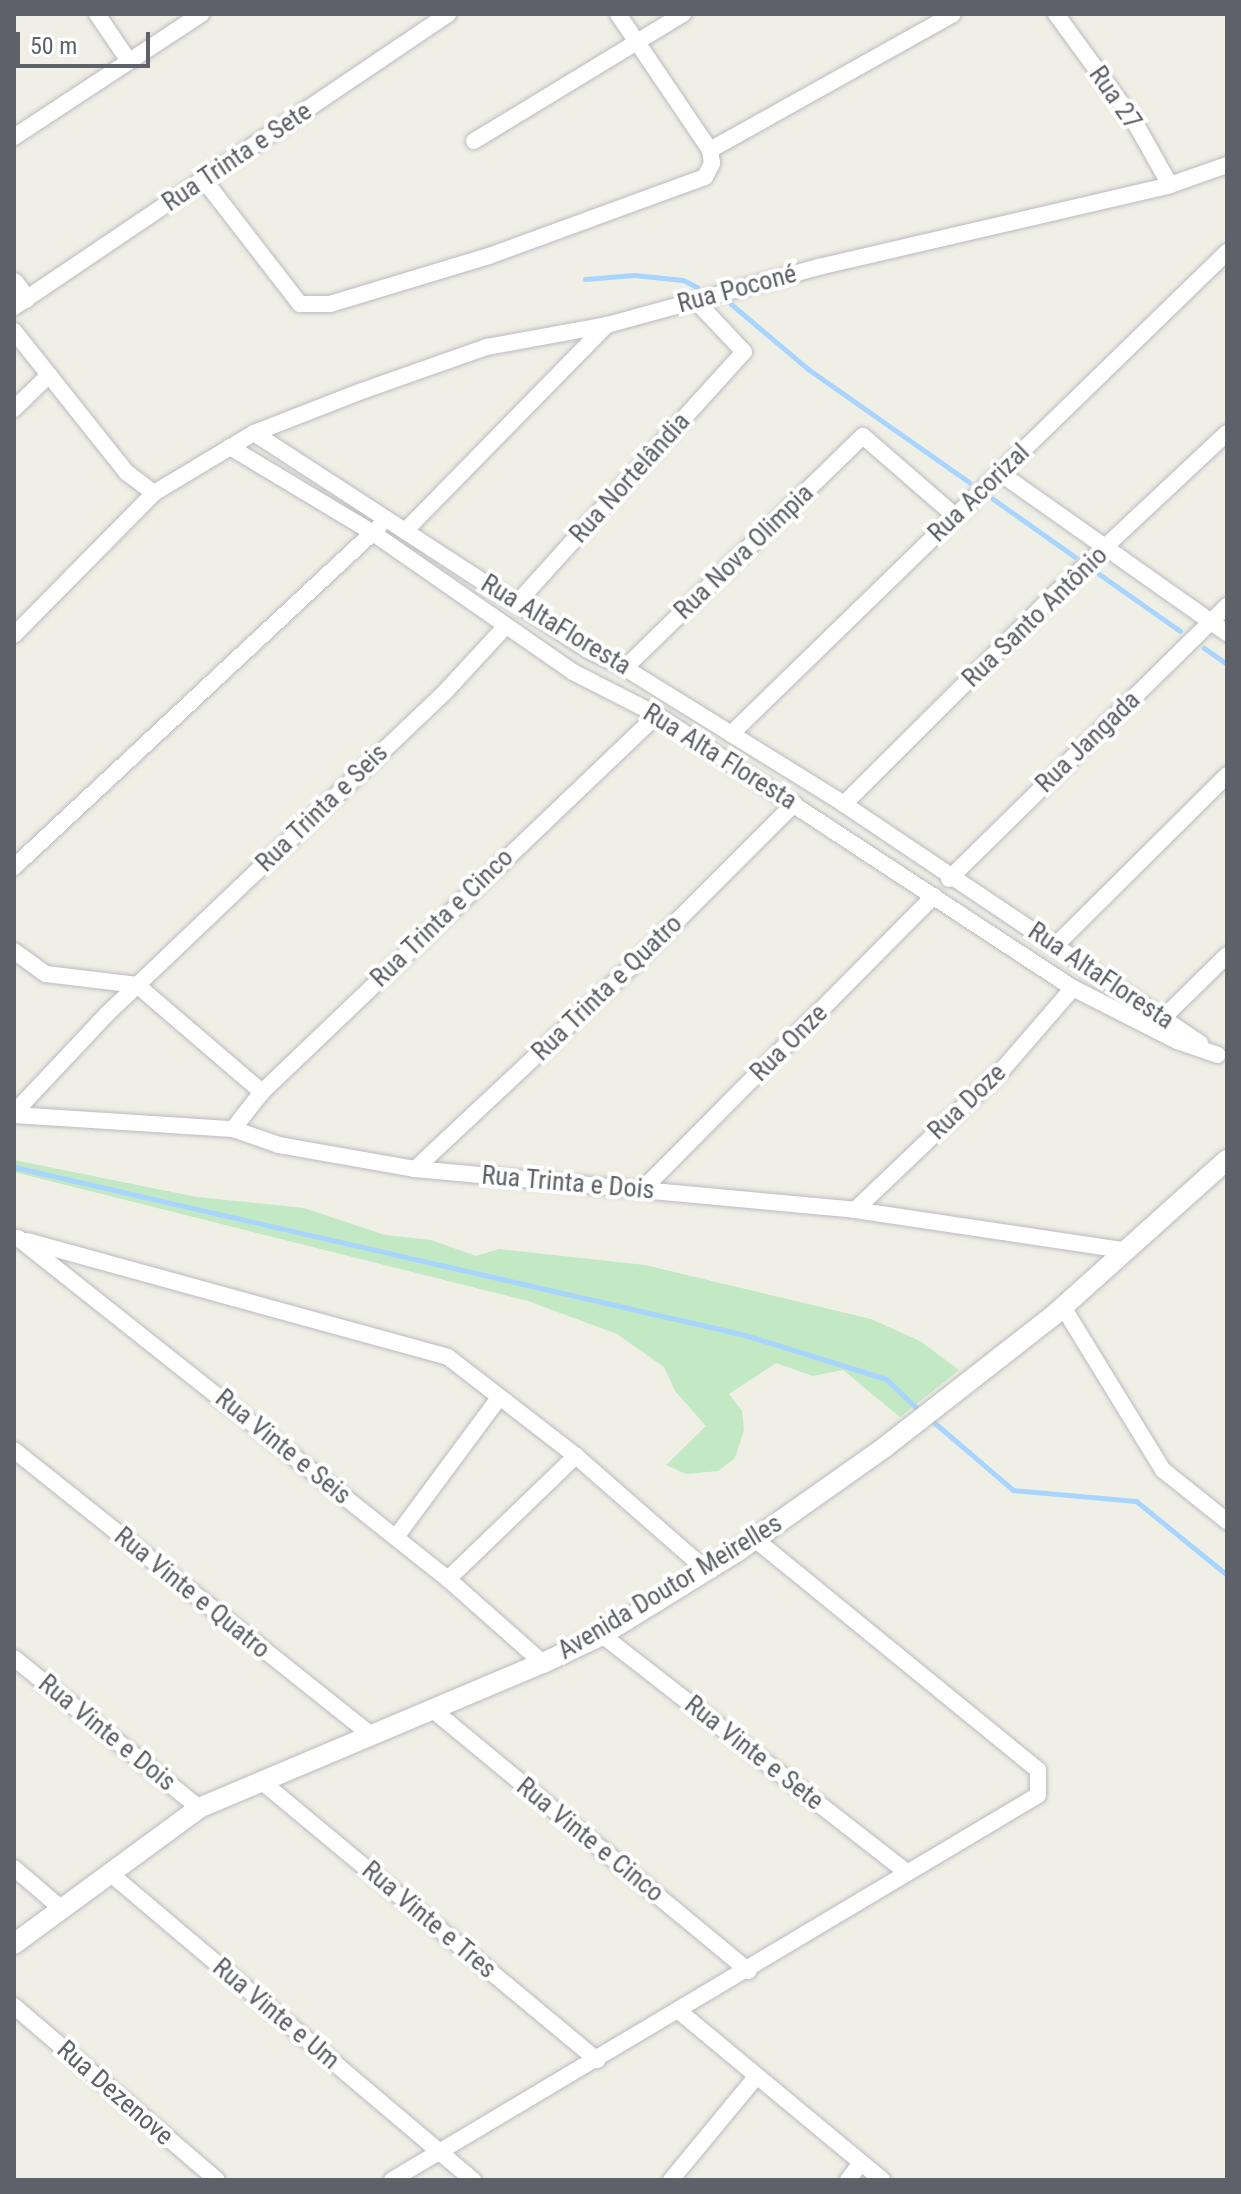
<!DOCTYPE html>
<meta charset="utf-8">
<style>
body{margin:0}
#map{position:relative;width:1241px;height:2194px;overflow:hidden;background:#f0efe6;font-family:"Roboto Condensed",sans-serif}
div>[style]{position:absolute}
.green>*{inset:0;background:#c2e8c4}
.stream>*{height:5px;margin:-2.5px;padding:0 2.5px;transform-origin:2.5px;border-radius:2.5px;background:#a8d5ff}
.roads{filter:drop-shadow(0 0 2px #b9bbc0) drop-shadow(0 0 2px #b9bbc0)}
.minor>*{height:16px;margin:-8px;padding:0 8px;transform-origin:8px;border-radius:8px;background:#fff}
.tertiary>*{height:20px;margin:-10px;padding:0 10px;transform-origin:10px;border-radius:10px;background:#fff}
span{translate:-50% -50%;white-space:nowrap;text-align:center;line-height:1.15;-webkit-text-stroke:8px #fff;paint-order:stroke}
.street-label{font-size:26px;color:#5e6167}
.frame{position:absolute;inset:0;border:16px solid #5e6167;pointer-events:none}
.scale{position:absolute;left:16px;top:32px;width:134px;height:36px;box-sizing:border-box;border:4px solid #5e6167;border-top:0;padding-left:10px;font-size:24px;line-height:28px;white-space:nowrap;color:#5e6167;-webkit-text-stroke:6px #fff;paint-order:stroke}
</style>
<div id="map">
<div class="green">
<i style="clip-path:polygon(14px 1160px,197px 1197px,304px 1208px,385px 1235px,431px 1240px,476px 1256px,499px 1249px,645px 1265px,871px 1319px,920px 1341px,959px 1370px,900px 1417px,843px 1370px,813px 1376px,776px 1363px,729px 1394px,742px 1411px,744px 1430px,735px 1458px,718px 1471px,686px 1474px,666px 1465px,706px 1426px,675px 1391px,664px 1367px,617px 1334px,528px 1301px,14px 1172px)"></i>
</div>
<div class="stream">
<i style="left:585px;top:279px;width:49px;rotate:-4.7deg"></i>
<i style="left:634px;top:275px;width:49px;rotate:5.8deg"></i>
<i style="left:683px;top:280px;width:16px;rotate:27deg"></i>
<i style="left:731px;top:304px;width:101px;rotate:40.2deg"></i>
<i style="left:808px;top:369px;width:197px;rotate:35.1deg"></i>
<i style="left:993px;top:499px;width:100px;rotate:35.3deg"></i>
<i style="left:1099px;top:574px;width:99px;rotate:35.1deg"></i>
<i style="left:1204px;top:648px;width:28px;rotate:35deg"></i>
<i style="left:14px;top:1167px;width:750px;rotate:12.94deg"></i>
<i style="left:745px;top:1335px;width:148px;rotate:17.3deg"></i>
<i style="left:886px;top:1379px;width:50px;rotate:43.4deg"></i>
<i style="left:930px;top:1419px;width:109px;rotate:40.5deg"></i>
<i style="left:1013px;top:1490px;width:123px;rotate:5.1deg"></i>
<i style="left:1136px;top:1501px;width:117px;rotate:39.1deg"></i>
</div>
<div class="roads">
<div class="minor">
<i style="left:97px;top:14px;width:57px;rotate:55.8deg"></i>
<i style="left:1056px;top:14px;width:132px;rotate:53.9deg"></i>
<i style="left:1134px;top:121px;width:73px;rotate:60.6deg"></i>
<i style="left:14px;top:137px;width:224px;rotate:-33.3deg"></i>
<i style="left:474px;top:141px;width:245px;rotate:-31.3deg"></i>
<i style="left:710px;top:150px;width:278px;rotate:-29.2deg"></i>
<i style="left:204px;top:180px;width:157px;rotate:52.3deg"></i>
<i style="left:300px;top:304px;width:30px"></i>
<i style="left:330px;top:304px;width:166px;rotate:-16.8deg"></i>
<i style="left:489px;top:256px;width:230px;rotate:-20.1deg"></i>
<i style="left:705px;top:177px;width:16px;rotate:-63deg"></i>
<i style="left:712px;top:163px;width:13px;rotate:-99deg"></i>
<i style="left:710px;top:150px;width:164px;rotate:-124.1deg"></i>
<i style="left:14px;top:307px;width:524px;rotate:-34.02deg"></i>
<i style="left:14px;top:331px;width:180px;rotate:51.5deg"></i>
<i style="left:126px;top:472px;width:35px;rotate:37deg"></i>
<i style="left:14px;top:409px;width:49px;rotate:-44.2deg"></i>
<i style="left:254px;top:433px;width:396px;rotate:33deg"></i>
<i style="left:586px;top:649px;width:43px;rotate:26deg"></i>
<i style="left:625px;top:668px;width:258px;rotate:31.8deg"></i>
<i style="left:844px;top:804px;width:429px;rotate:33.9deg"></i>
<i style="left:230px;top:447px;width:167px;rotate:31deg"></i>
<i style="left:373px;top:533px;width:244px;rotate:34.8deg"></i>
<i style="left:573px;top:672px;width:94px;rotate:27.1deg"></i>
<i style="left:657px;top:715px;width:498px;rotate:33.3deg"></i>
<i style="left:1073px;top:988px;width:117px;rotate:27deg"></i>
<i style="left:1177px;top:1041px;width:43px;rotate:18.9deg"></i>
<i style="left:1000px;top:473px;width:278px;rotate:35.2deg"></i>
<i style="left:405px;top:531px;width:289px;rotate:-45.6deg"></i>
<i style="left:517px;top:603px;width:338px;rotate:-47.9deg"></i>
<i style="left:744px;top:352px;width:70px;rotate:-133.3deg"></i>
<i style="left:14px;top:635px;width:199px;rotate:-45.4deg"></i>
<i style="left:154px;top:493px;width:117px;rotate:-31deg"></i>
<i style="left:254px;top:433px;width:113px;rotate:-21.3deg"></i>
<i style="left:359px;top:392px;width:136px;rotate:-19.4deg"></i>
<i style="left:487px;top:347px;width:122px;rotate:-10.4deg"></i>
<i style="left:607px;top:325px;width:220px;rotate:-15.3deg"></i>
<i style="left:819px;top:267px;width:360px;rotate:-13.1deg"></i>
<i style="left:1170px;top:185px;width:60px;rotate:-19.3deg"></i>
<i style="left:625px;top:668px;width:332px;rotate:-44.3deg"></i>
<i style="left:863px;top:436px;width:122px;rotate:41deg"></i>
<i style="left:731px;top:734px;width:692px;rotate:-44.18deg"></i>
<i style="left:844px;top:804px;width:302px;rotate:-44.9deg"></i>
<i style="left:1058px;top:591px;width:231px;rotate:-43.1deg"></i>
<i style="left:14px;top:867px;width:499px;rotate:-43deg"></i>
<i style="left:949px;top:879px;width:390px;rotate:-44.5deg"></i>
<i style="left:1057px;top:944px;width:240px;rotate:-44.8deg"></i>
<i style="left:14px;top:951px;width:39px;rotate:36deg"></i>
<i style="left:46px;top:974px;width:92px;rotate:6.9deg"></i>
<i style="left:137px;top:985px;width:165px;rotate:40.6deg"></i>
<i style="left:1164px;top:1017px;width:88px;rotate:-44.5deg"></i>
<i style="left:14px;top:1113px;width:137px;rotate:-46.8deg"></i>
<i style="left:108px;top:1013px;width:465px;rotate:-43.6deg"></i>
<i style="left:445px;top:692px;width:87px;rotate:-47.3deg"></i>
<i style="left:14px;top:1115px;width:219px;rotate:3.7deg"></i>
<i style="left:233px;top:1129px;width:49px;rotate:19.2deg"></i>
<i style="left:279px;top:1145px;width:138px;rotate:10deg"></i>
<i style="left:415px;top:1169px;width:442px;rotate:5.3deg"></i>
<i style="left:855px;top:1210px;width:272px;rotate:8.5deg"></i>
<i style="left:233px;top:1129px;width:47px;rotate:-51.9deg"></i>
<i style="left:262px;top:1092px;width:546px;rotate:-43.66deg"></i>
<i style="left:415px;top:1169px;width:296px;rotate:-43.1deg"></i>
<i style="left:631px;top:967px;width:231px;rotate:-45deg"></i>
<i style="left:643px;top:1189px;width:413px;rotate:-45.2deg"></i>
<i style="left:855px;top:1210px;width:204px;rotate:-43.6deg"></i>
<i style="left:1003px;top:1069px;width:107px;rotate:-49.2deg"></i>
<i style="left:18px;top:1238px;width:549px;rotate:38.42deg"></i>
<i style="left:448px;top:1579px;width:127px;rotate:41.5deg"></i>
<i style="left:27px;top:1241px;width:437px;rotate:15.4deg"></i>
<i style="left:448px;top:1357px;width:162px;rotate:37.7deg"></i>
<i style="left:1063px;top:1307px;width:191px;rotate:58.5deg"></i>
<i style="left:1163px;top:1470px;width:82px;rotate:38.6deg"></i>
<i style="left:14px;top:1450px;width:457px;rotate:38.6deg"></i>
<i style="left:396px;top:1537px;width:172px;rotate:-53.5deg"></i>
<i style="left:448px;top:1579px;width:178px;rotate:-43.9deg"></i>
<i style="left:576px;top:1456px;width:173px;rotate:41.2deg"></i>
<i style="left:602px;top:1635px;width:384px;rotate:37.9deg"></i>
<i style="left:14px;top:1658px;width:238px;rotate:39deg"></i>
<i style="left:432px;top:1709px;width:411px;rotate:39.6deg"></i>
<i style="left:261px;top:1781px;width:437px;rotate:39.7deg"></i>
<i style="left:14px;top:1868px;width:65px;rotate:40.6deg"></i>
<i style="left:112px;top:1875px;width:473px;rotate:40.2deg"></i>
<i style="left:14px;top:2006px;width:267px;rotate:40.6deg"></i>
<i style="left:680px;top:2012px;width:263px;rotate:39.7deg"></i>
<i style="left:392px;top:2180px;width:752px;rotate:-30.79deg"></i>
<i style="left:1038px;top:1795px;width:25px;rotate:-90deg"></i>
<i style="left:1038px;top:1770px;width:365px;rotate:-140.8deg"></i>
<i style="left:671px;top:2180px;width:134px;rotate:-50.5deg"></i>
<i style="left:848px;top:2180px;width:21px;rotate:-53deg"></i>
</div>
<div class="tertiary">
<i style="left:14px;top:283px;width:19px;rotate:55deg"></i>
<i style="left:14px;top:1944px;width:230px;rotate:-36.3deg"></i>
<i style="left:199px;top:1808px;width:373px;rotate:-22.9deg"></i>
<i style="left:543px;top:1663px;width:65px;rotate:-25.4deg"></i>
<i style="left:602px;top:1635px;width:156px;rotate:-31.7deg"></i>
<i style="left:735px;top:1553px;width:184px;rotate:-35.2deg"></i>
<i style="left:885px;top:1447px;width:214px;rotate:-38deg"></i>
<i style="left:1054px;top:1315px;width:232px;rotate:-41.9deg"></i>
</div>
</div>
<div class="street-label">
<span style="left:1115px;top:98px;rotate:55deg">Rua 27</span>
<span style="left:237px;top:157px;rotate:-34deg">Rua Trinta e Sete</span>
<span style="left:737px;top:289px;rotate:-15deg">Rua Poconé</span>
<span style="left:630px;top:478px;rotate:-48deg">Rua Nortelândia</span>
<span style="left:979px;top:493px;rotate:-44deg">Rua Acorizal</span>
<span style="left:744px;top:552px;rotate:-44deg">Rua Nova Olimpia</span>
<span style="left:1035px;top:617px;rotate:-44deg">Rua Santo Antônio</span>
<span style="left:556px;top:625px;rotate:31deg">Rua AltaFloresta</span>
<span style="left:1088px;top:742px;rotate:-44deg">Rua Jangada</span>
<span style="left:720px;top:757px;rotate:32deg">Rua Alta Floresta</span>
<span style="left:322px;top:808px;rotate:-44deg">Rua Trinta e Seis</span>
<span style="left:442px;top:918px;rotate:-44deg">Rua Trinta e Cinco</span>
<span style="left:1101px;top:976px;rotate:34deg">Rua AltaFloresta</span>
<span style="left:607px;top:988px;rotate:-44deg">Rua Trinta e Quatro</span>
<span style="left:789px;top:1043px;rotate:-45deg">Rua Onze</span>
<span style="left:967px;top:1102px;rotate:-44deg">Rua Doze</span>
<span style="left:568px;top:1183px;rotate:5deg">Rua Trinta e Dois</span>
<span style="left:283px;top:1447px;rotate:39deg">Rua Vinte e Seis</span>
<span style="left:670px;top:1587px;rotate:-31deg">Avenida Doutor Meirelles</span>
<span style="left:192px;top:1593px;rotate:39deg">Rua Vinte e Quatro</span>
<span style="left:107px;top:1733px;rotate:39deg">Rua Vinte e Dois</span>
<span style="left:754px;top:1753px;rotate:38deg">Rua Vinte e Sete</span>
<span style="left:590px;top:1840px;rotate:39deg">Rua Vinte e Cinco</span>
<span style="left:429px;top:1920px;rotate:40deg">Rua Vinte e Tres</span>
<span style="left:276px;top:2014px;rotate:40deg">Rua Vinte e Um</span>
<span style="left:115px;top:2093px;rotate:41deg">Rua Dezenove</span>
</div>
<div class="frame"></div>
<div class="scale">50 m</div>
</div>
